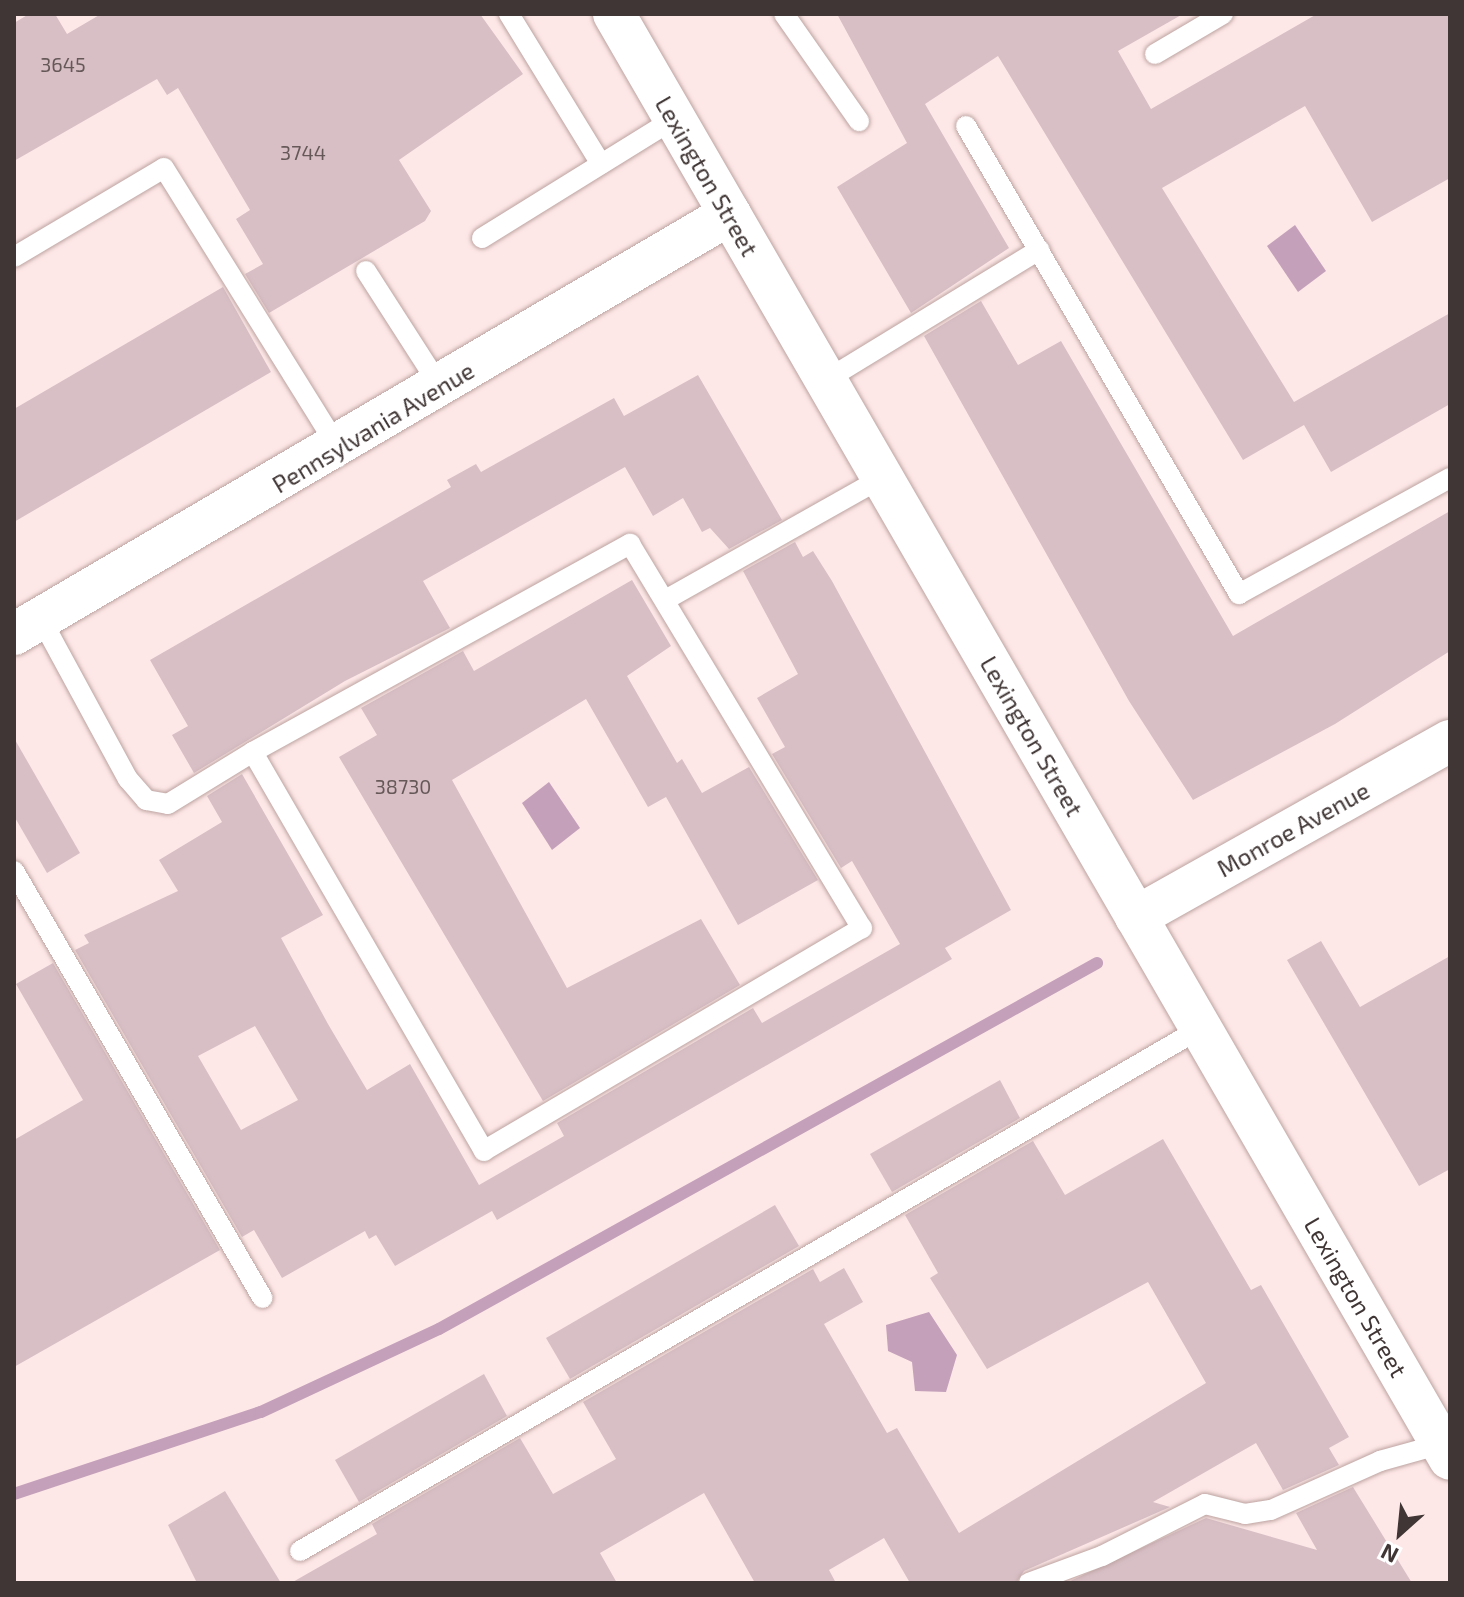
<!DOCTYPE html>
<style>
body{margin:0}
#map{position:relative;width:1464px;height:1597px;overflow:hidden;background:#fee8e7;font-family:"Exo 2",sans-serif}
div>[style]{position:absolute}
.water>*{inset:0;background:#c4a0bb}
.stream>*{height:12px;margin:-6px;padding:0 6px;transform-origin:6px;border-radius:6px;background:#c4a0bb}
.building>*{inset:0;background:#d8bfc6}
.roads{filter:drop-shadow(0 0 2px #bca3a1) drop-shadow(0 0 2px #bca3a1)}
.service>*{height:20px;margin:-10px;padding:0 10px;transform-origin:10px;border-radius:10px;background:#fff}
.minor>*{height:42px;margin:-21px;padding:0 21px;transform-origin:21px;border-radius:21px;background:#fff}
span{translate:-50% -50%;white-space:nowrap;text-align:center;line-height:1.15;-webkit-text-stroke:7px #fff;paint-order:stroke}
.number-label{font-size:20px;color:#665859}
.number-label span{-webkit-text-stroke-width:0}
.street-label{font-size:24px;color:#403635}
.frame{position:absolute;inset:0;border:16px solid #403635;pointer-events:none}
.north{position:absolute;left:1360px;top:1493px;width:80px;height:80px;-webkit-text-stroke:6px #fff;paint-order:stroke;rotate:207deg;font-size:22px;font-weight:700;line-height:32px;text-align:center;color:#403635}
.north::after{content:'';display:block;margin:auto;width:28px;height:36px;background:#403635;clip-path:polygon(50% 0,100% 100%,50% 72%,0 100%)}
</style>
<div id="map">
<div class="water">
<i style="clip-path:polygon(1295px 225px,1326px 271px,1298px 292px,1267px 246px)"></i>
<i style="clip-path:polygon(549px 782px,580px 828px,552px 850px,522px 803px)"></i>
<i style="clip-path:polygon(929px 1312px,957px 1355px,946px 1392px,915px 1391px,912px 1362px,888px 1351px,886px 1325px)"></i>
</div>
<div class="stream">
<i style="left:14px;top:1494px;width:260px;rotate:-18.4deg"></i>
<i style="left:261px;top:1412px;width:196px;rotate:-25deg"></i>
<i style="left:439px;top:1329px;width:753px;rotate:-29.08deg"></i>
</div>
<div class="building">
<i style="clip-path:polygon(29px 14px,55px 14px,67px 34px,101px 14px,480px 14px,523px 74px,399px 160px,431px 211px,425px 221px,269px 313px,245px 274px,263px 264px,236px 219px,250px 210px,178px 88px,167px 95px,157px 79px,14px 161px,14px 23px)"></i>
<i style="clip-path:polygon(837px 14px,1183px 14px,1118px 51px,1151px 109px,1317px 14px,1450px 14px,1450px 178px,1372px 222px,1305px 106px,1162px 188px,1294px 402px,1450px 313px,1450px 404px,1331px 472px,1304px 425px,1243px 460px,998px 56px,925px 104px,1009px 248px,911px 313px,837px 187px,907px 143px)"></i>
<i style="clip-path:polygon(223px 287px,271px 372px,14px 522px,14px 409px)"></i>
<i style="clip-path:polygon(981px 301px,1018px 365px,1061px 341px,1233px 636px,1450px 511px,1450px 651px,1335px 724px,1193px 800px,1129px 701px,924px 336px)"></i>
<i style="clip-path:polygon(698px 375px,782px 520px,729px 549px,710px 528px,702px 532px,683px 498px,653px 516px,625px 467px,423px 581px,450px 628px,345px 681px,194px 773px,172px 735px,188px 726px,150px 660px,451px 487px,447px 480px,476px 464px,481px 472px,614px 398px,624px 416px)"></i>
<i style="clip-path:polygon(evenodd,795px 542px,803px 557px,813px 551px,832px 581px,1011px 910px,945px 948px,952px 959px,497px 1220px,492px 1211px,395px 1266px,376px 1235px,369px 1239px,365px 1231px,282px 1278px,254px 1230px,242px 1237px,75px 950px,89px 943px,84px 935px,178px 891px,159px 860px,222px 822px,207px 796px,242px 774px,323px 915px,281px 938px,328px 1024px,367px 1090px,410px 1064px,479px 1185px,564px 1136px,557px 1123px,753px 1008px,762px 1023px,900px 944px,852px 861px,841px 868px,772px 754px,785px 747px,757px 698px,798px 674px,743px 571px,795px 542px,255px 1026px,298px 1100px,241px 1130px,198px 1056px,255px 1026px)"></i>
<i style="clip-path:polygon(632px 580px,671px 646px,627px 676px,677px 763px,682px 759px,702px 793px,749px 767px,818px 880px,738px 925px,666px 797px,648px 807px,586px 699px,452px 780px,567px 988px,701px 919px,740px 985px,543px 1101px,339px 757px,377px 735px,361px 708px,463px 651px,474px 671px)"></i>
<i style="clip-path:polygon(14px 738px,80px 853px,47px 873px,14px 816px)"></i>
<i style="clip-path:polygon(1321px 941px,1360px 1007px,1450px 956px,1450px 1169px,1419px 1186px,1287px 960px)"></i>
<i style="clip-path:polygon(53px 963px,220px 1250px,14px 1367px,14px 1140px,83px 1100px,16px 984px)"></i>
<i style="clip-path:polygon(1000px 1080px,1020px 1118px,892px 1192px,870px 1154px)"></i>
<i style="clip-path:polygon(1163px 1139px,1251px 1290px,1261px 1285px,1349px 1437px,1329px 1448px,1339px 1465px,1283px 1490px,1256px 1443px,1153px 1502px,1170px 1507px,1024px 1571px,1016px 1583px,910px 1583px,884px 1538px,829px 1570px,836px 1583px,755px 1583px,704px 1493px,600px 1553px,617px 1583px,291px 1583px,377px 1534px,372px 1524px,520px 1438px,553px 1494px,616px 1459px,583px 1402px,813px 1269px,820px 1282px,844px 1268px,863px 1302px,824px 1324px,887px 1433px,897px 1428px,959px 1533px,1206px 1383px,1148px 1282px,987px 1369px,930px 1278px,938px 1273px,905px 1215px,1033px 1141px,1065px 1195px)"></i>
<i style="clip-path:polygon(775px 1205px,799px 1246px,570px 1379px,546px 1338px)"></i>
<i style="clip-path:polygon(484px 1374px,507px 1416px,359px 1502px,335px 1460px)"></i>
<i style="clip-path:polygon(1353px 1487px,1412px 1583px,1066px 1583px,1206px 1518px,1317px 1550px,1296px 1513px)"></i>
<i style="clip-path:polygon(225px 1491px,281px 1583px,197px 1583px,168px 1525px)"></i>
</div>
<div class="roads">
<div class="service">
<i style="left:509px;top:14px;width:176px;rotate:58.5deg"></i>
<i style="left:784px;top:14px;width:131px;rotate:55deg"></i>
<i style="left:1155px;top:54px;width:79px;rotate:-30.5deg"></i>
<i style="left:966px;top:126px;width:542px;rotate:59.74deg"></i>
<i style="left:1239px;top:594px;width:241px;rotate:-28.8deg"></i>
<i style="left:482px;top:238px;width:226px;rotate:-31.8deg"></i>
<i style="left:14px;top:257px;width:174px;rotate:-30.7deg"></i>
<i style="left:164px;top:168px;width:330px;rotate:58.1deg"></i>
<i style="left:366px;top:271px;width:139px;rotate:57.3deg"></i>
<i style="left:826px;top:380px;width:250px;rotate:-31.4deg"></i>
<i style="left:667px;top:599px;width:247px;rotate:-29.4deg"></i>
<i style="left:41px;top:619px;width:182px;rotate:61.5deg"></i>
<i style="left:128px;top:779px;width:28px;rotate:49deg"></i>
<i style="left:146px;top:800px;width:22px;rotate:10deg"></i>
<i style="left:168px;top:804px;width:100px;rotate:-31.5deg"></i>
<i style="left:253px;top:752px;width:431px;rotate:-28.9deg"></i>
<i style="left:630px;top:544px;width:449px;rotate:58.9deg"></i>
<i style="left:862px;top:928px;width:439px;rotate:149.5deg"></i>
<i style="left:484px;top:1151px;width:461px;rotate:-120.1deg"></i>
<i style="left:14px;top:871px;width:494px;rotate:59.8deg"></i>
<i style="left:300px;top:1551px;width:1042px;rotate:-30.13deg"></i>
<i style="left:1029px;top:1583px;width:78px;rotate:-20.3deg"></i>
<i style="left:1102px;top:1556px;width:115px;rotate:-26.8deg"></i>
<i style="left:1205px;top:1504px;width:41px;rotate:14deg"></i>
<i style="left:1245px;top:1514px;width:26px;rotate:-9deg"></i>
<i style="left:1271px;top:1510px;width:120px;rotate:-24.2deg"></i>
<i style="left:1380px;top:1461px;width:63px;rotate:-15.6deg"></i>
</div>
<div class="minor">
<i style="left:614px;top:14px;width:1669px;rotate:59.95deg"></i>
<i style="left:14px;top:634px;width:830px;rotate:-30.4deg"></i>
<i style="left:1136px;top:917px;width:360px;rotate:-29.3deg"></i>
</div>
</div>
<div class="number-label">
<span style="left:63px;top:64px">3645</span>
<span style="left:303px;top:152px">3744</span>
<span style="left:403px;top:786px">38730</span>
</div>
<div class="street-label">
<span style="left:707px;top:176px;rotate:60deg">Lexington Street</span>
<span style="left:373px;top:427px;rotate:-31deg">Pennsylvania Avenue</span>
<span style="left:1032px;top:736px;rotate:60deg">Lexington Street</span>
<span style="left:1293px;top:829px;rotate:-29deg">Monroe Avenue</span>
<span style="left:1356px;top:1297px;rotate:60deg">Lexington Street</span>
</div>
<div class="frame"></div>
<div class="north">N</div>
</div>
